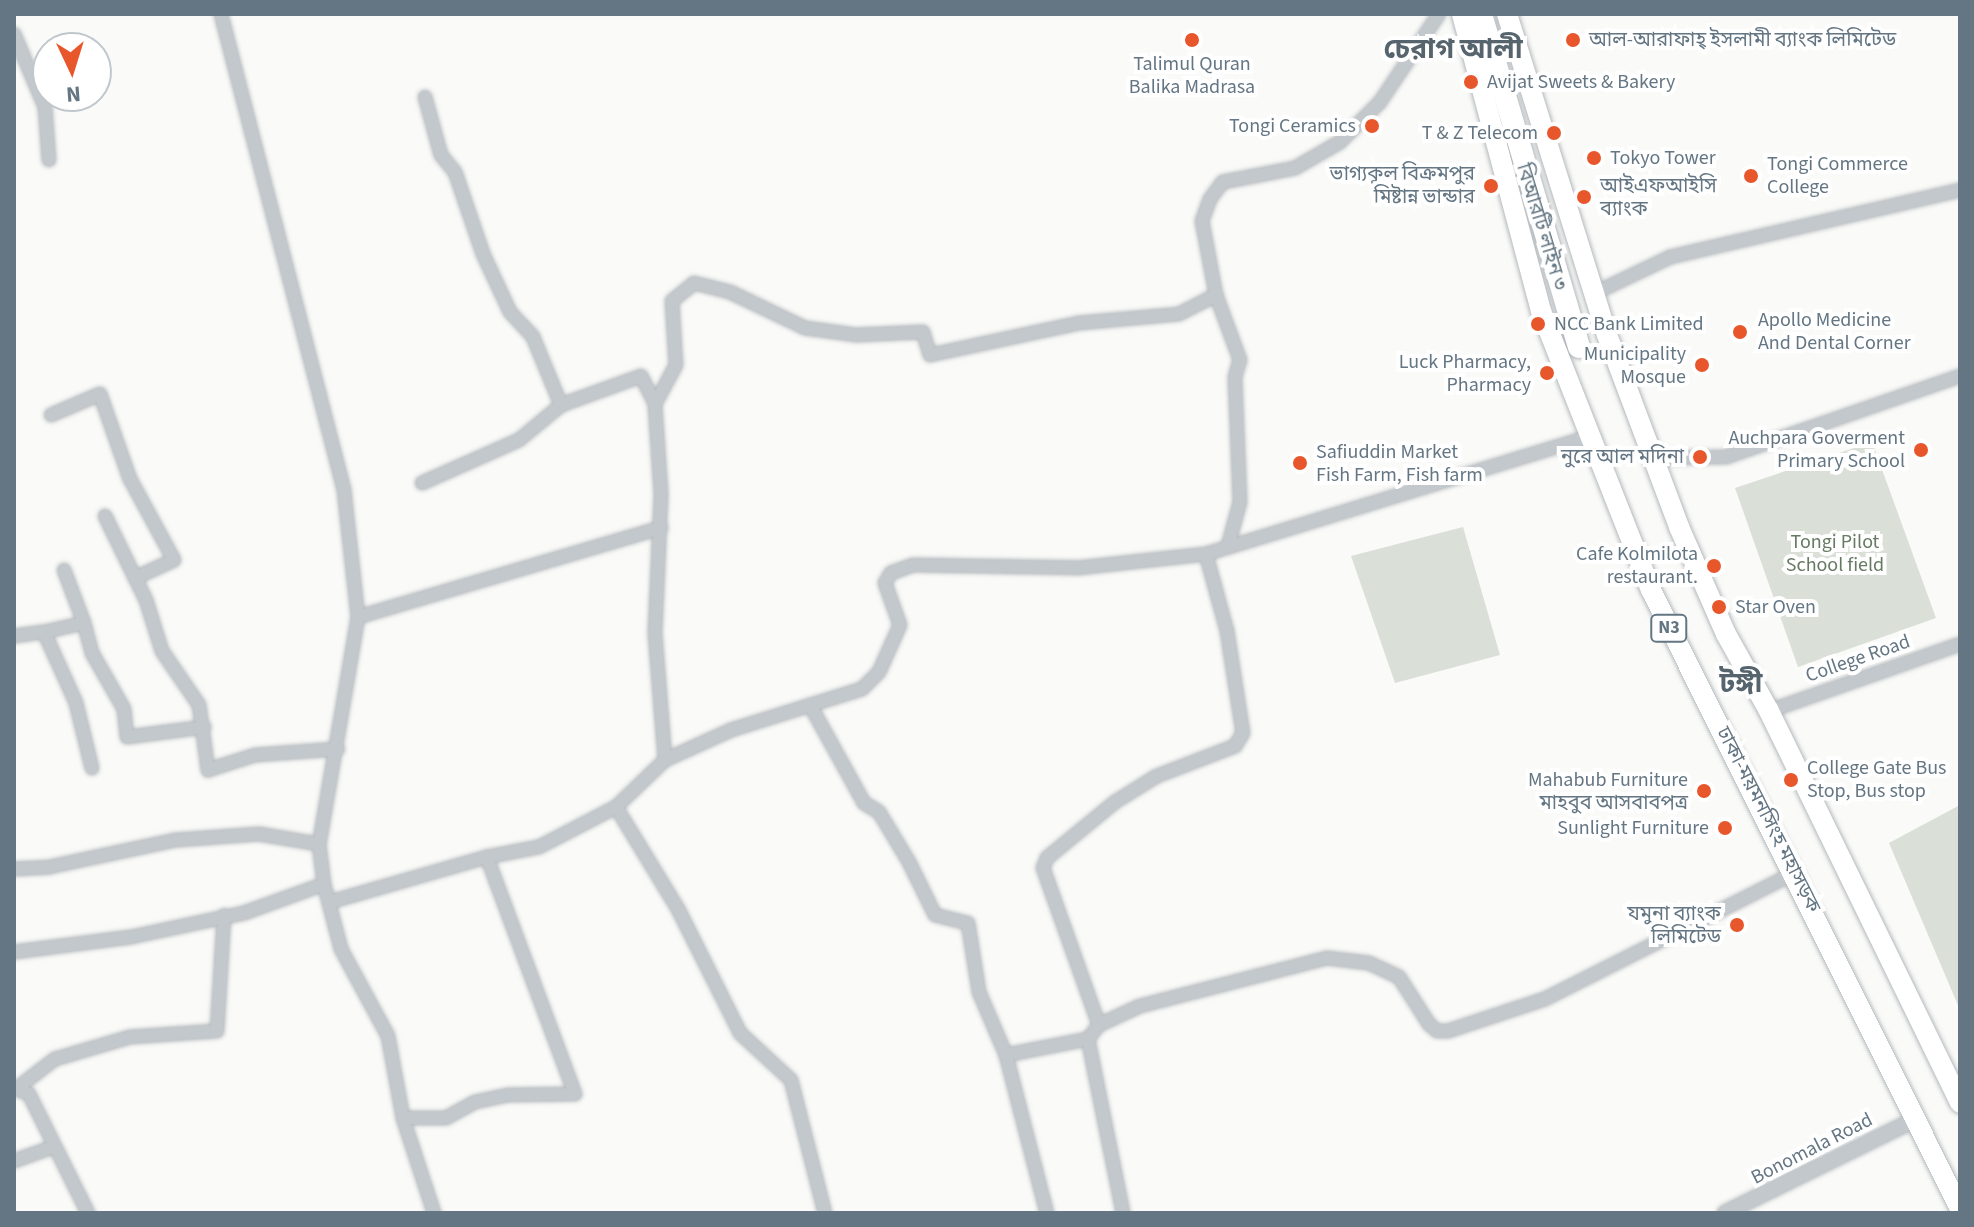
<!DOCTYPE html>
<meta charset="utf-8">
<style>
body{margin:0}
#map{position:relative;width:1974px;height:1227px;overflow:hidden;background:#fafaf8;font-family:"Source Sans 3","Noto Sans Bengali",sans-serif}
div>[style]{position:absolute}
.green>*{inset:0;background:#dadfd7}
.roads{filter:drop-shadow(0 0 2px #b4b9bd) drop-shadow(0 0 2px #b4b9bd)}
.minor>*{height:12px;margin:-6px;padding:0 6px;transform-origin:6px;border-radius:6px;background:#c3c8cc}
.tertiary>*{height:14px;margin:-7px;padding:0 7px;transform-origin:7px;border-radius:7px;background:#c3c8cc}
.trunk>*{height:20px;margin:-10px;padding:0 10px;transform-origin:10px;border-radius:10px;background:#fff}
.motorway>*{height:22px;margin:-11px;padding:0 11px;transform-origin:11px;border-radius:11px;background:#fff}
.dots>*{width:22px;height:22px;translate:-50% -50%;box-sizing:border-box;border:4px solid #fff;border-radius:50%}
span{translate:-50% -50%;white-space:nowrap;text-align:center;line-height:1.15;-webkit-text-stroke:8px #fff;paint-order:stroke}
.shield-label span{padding:2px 6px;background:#fff;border:2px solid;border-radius:6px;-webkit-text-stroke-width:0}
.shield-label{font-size:18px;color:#647683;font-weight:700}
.poi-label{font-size:20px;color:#647683}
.left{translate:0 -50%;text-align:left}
.right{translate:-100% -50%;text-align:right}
.street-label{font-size:20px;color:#647683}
.park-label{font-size:20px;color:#677a63}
.district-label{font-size:28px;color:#56646e;font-weight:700}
.frame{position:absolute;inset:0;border:16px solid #647683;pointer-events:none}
.north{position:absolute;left:32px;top:32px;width:80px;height:80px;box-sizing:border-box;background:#fff;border:2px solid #c1c8cd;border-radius:50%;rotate:176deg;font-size:22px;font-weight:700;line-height:32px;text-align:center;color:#647683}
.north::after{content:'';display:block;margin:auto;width:28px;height:36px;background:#e7572b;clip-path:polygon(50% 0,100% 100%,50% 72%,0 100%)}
</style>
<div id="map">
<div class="green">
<i style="clip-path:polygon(1872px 442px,1936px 618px,1798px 667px,1735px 488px)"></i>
<i style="clip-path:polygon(1463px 527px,1500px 655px,1395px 683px,1351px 556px)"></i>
<i style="clip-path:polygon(1960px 805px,1960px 1010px,1889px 843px)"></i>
</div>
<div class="roads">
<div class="minor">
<i style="left:221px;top:14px;width:492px;rotate:75.5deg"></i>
<i style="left:344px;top:490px;width:128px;rotate:83.7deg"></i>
<i style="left:358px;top:617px;width:230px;rotate:99.7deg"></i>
<i style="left:319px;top:844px;width:40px;rotate:82.9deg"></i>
<i style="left:324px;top:884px;width:67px;rotate:75.3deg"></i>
<i style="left:341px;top:949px;width:99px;rotate:61.6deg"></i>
<i style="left:388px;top:1036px;width:83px;rotate:79.6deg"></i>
<i style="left:403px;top:1118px;width:100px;rotate:71.9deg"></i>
<i style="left:14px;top:34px;width:79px;rotate:67deg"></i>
<i style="left:45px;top:107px;width:53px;rotate:85.7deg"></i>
<i style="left:425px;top:97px;width:60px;rotate:74.6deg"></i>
<i style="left:441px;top:155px;width:22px;rotate:51deg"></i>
<i style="left:455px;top:172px;width:87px;rotate:71.1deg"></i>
<i style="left:483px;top:254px;width:64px;rotate:65deg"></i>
<i style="left:510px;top:312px;width:34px;rotate:47deg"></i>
<i style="left:533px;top:337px;width:74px;rotate:67.6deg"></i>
<i style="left:1595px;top:293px;width:83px;rotate:-25.6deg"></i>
<i style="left:1670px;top:257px;width:298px;rotate:-13deg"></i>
<i style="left:51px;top:415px;width:53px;rotate:-23.2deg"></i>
<i style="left:100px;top:394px;width:90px;rotate:70.6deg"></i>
<i style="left:130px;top:479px;width:92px;rotate:61.5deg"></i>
<i style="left:174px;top:560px;width:43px;rotate:155.2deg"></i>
<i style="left:1651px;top:458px;width:75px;rotate:-0.8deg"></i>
<i style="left:1726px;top:457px;width:248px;rotate:-19.1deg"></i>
<i style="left:422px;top:483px;width:106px;rotate:-23.9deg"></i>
<i style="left:519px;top:440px;width:55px;rotate:-39.8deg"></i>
<i style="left:561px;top:405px;width:85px;rotate:-19.9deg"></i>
<i style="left:641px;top:376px;width:31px;rotate:63deg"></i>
<i style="left:105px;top:516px;width:93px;rotate:64deg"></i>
<i style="left:146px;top:600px;width:53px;rotate:72.6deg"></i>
<i style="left:162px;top:651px;width:65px;rotate:55.6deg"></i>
<i style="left:199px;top:705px;width:66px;rotate:82.1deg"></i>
<i style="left:208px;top:770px;width:49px;rotate:-17.7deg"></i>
<i style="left:255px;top:755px;width:83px;rotate:-4.1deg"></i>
<i style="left:1228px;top:546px;width:46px;rotate:-74.7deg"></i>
<i style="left:1240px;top:502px;width:125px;rotate:-92.3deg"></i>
<i style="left:1235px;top:377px;width:18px;rotate:-74deg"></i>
<i style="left:1240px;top:360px;width:69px;rotate:-110.3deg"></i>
<i style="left:1216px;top:295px;width:75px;rotate:-100.7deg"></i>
<i style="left:1202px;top:221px;width:23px;rotate:-70deg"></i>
<i style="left:1210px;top:199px;width:21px;rotate:-53deg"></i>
<i style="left:1223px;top:182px;width:73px;rotate:-11deg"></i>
<i style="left:1295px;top:168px;width:52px;rotate:-30deg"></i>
<i style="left:1340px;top:142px;width:57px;rotate:-45deg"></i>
<i style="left:1380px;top:102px;width:106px;rotate:-56.2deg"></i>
<i style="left:64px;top:570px;width:57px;rotate:69.3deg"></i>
<i style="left:358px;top:617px;width:316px;rotate:-16.4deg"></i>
<i style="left:44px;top:632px;width:41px;rotate:-12.7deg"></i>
<i style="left:84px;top:623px;width:31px;rotate:75deg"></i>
<i style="left:92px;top:653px;width:64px;rotate:60.3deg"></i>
<i style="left:124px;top:709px;width:28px;rotate:84deg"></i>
<i style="left:127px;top:737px;width:78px;rotate:-7.4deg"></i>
<i style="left:14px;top:636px;width:30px;rotate:-8deg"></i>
<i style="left:44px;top:632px;width:78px;rotate:65.7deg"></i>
<i style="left:76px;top:703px;width:67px;rotate:76.2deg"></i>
<i style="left:810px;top:705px;width:112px;rotate:61.1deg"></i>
<i style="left:864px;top:803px;width:17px;rotate:31deg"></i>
<i style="left:879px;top:812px;width:58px;rotate:59deg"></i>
<i style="left:909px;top:862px;width:59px;rotate:63.9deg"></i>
<i style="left:935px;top:915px;width:34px;rotate:14deg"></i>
<i style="left:968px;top:923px;width:70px;rotate:80.9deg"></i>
<i style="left:979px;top:992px;width:69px;rotate:66.8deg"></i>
<i style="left:1006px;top:1055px;width:84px;rotate:-11deg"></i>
<i style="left:1088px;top:1039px;width:177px;rotate:78.6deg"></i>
<i style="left:1769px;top:711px;width:202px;rotate:-19.3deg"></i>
<i style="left:665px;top:760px;width:127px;rotate:-94.5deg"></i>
<i style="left:655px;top:633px;width:140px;rotate:-87.5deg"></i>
<i style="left:661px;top:493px;width:89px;rotate:-93.9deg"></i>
<i style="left:655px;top:404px;width:44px;rotate:-61.7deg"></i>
<i style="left:676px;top:365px;width:64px;rotate:-93.6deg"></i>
<i style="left:672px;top:301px;width:28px;rotate:-39deg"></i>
<i style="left:694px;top:283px;width:37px;rotate:14deg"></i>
<i style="left:730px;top:292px;width:83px;rotate:25.6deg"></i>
<i style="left:805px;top:328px;width:51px;rotate:7.8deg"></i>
<i style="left:856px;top:335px;width:67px;rotate:-2.6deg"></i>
<i style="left:923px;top:332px;width:24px;rotate:73deg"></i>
<i style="left:930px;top:355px;width:152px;rotate:-12.1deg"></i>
<i style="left:1079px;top:323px;width:100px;rotate:-5.1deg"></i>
<i style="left:1179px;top:314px;width:42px;rotate:-27.2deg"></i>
<i style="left:616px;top:807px;width:119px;rotate:58.7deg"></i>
<i style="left:678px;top:909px;width:139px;rotate:63.4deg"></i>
<i style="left:740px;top:1033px;width:69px;rotate:42.7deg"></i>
<i style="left:791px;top:1080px;width:137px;rotate:75.7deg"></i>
<i style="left:14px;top:869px;width:35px;rotate:-3deg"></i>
<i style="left:49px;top:867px;width:130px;rotate:-12deg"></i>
<i style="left:176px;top:840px;width:83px;rotate:-4.1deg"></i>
<i style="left:259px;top:834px;width:61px;rotate:9.5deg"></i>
<i style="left:330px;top:902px;width:163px;rotate:-16deg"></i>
<i style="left:487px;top:857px;width:53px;rotate:-10.9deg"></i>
<i style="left:539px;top:847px;width:87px;rotate:-27.5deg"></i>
<i style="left:616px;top:807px;width:68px;rotate:-43.8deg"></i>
<i style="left:665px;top:760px;width:72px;rotate:-24.4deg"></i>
<i style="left:731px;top:730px;width:137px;rotate:-17.4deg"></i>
<i style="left:862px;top:689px;width:24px;rotate:-45deg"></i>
<i style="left:879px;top:672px;width:51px;rotate:-65.9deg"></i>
<i style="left:900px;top:625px;width:45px;rotate:-109.7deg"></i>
<i style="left:885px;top:583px;width:12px;rotate:-59deg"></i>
<i style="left:891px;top:573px;width:23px;rotate:-20deg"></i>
<i style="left:913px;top:565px;width:164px;rotate:1deg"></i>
<i style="left:1077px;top:568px;width:130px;rotate:-6.2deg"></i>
<i style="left:1206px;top:554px;width:400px;rotate:-17deg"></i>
<i style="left:14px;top:952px;width:118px;rotate:-7.3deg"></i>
<i style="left:131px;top:937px;width:116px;rotate:-12deg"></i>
<i style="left:244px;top:913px;width:85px;rotate:-19.9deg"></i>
<i style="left:1099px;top:1025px;width:167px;rotate:-109.6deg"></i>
<i style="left:1043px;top:868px;width:11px;rotate:-68deg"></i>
<i style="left:1047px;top:858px;width:88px;rotate:-39.5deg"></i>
<i style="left:1115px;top:802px;width:49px;rotate:-31.8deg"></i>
<i style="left:1157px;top:776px;width:84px;rotate:-21deg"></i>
<i style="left:1235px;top:746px;width:15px;rotate:-58deg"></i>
<i style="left:1243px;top:733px;width:103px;rotate:-98.9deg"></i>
<i style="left:1227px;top:631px;width:80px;rotate:-105.3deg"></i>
<i style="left:1088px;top:1039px;width:18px;rotate:-52deg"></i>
<i style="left:1099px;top:1025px;width:45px;rotate:-24.9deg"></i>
<i style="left:1140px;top:1006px;width:193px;rotate:-14.4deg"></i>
<i style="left:1327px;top:958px;width:42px;rotate:6.8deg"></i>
<i style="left:1369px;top:963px;width:33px;rotate:25deg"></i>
<i style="left:1399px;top:977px;width:56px;rotate:57.4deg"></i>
<i style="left:1429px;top:1024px;width:11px;rotate:41deg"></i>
<i style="left:1437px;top:1031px;width:11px"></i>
<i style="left:1448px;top:1031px;width:102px;rotate:-18.3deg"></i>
<i style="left:1545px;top:999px;width:277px;rotate:-26.8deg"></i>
<i style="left:1006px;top:1055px;width:163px;rotate:75.5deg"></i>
<i style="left:403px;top:1118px;width:43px"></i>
<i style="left:446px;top:1118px;width:33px;rotate:-29deg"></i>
<i style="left:475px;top:1102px;width:34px;rotate:-12deg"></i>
<i style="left:508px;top:1095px;width:67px;rotate:-0.9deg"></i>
<i style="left:575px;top:1094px;width:253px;rotate:-110.4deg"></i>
<i style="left:14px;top:1161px;width:41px;rotate:-19.7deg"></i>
<i style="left:88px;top:1213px;width:133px;rotate:-116.4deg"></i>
<i style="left:29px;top:1094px;width:14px;rotate:-159deg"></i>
<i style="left:16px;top:1089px;width:49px;rotate:-37.6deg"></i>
<i style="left:55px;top:1059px;width:78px;rotate:-16.3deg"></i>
<i style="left:130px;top:1037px;width:87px;rotate:-3.9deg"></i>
<i style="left:217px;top:1031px;width:116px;rotate:-86.5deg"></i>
</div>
<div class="tertiary">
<i style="left:1725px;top:1213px;width:213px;rotate:-26.2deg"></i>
</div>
<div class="trunk">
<i style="left:1462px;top:14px;width:307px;rotate:75.1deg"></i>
<i style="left:1541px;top:311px;width:300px;rotate:68.5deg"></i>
<i style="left:1651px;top:590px;width:692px;rotate:63.47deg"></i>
<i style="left:1507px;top:14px;width:336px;rotate:72.7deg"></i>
<i style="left:1607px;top:335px;width:205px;rotate:69.4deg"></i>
<i style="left:1679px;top:527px;width:117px;rotate:66.3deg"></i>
<i style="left:1726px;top:634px;width:88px;rotate:60.8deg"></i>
<i style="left:1769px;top:711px;width:436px;rotate:64deg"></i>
</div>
<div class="motorway">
<i style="left:1481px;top:14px;width:347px;rotate:73.6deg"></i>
</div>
</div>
<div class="dots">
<i style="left:1192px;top:40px;background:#e7572b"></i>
<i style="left:1573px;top:40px;background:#e7572b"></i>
<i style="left:1471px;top:82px;background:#e7572b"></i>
<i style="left:1372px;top:126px;background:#e7572b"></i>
<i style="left:1554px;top:133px;background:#e7572b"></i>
<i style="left:1594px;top:158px;background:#e7572b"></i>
<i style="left:1751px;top:176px;background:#e7572b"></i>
<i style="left:1491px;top:186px;background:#e7572b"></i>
<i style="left:1584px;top:197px;background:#e7572b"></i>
<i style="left:1538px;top:324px;background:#e7572b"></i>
<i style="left:1740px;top:332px;background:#e7572b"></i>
<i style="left:1702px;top:365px;background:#e7572b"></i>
<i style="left:1547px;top:373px;background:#e7572b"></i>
<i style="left:1921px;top:450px;background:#e7572b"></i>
<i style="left:1700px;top:457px;background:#e7572b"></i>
<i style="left:1300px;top:463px;background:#e7572b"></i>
<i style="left:1714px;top:566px;background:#e7572b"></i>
<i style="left:1719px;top:607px;background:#e7572b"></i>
<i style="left:1791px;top:780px;background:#e7572b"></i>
<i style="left:1704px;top:791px;background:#e7572b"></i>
<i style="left:1725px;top:828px;background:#e7572b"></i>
<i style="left:1737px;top:925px;background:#e7572b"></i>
</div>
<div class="shield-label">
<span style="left:1669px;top:628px">N3</span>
</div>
<div class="poi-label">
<span class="left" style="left:1589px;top:40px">আল-আরাফাহ্ ইসলামী ব্যাংক লিমিটেড</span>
<span style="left:1192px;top:76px">Talimul Quran<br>Balika Madrasa</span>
<span class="left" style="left:1487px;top:82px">Avijat Sweets &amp; Bakery</span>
<span class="right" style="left:1356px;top:126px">Tongi Ceramics</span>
<span class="right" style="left:1538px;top:133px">T &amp; Z Telecom</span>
<span class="left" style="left:1610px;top:158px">Tokyo Tower</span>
<span class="left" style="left:1767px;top:176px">Tongi Commerce<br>College</span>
<span class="right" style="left:1475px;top:186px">ভাগ্যকুল বিক্রমপুর<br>মিষ্টান্ন ভান্ডার</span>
<span class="left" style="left:1600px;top:198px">আইএফআইসি<br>ব্যাংক</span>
<span class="left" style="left:1758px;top:332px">Apollo Medicine<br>And Dental Corner</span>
<span class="left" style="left:1554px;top:324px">NCC Bank Limited</span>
<span class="right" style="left:1686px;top:366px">Municipality<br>Mosque</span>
<span class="right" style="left:1531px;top:374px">Luck Pharmacy,<br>Pharmacy</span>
<span class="right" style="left:1905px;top:450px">Auchpara Goverment<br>Primary School</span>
<span class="left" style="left:1316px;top:464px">Safiuddin Market<br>Fish Farm, Fish farm</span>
<span class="right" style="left:1684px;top:457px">নুরে আল মদিনা</span>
<span class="right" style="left:1698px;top:566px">Cafe Kolmilota<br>restaurant.</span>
<span class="left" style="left:1735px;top:607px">Star Oven</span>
<span class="left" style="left:1807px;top:780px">College Gate Bus<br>Stop, Bus stop</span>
<span class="right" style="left:1688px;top:792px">Mahabub Furniture<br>মাহবুব আসবাবপত্র</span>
<span class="right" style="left:1709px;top:828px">Sunlight Furniture</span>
<span class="right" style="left:1721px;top:926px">যমুনা ব্যাংক<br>লিমিটেড</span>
</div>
<div class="street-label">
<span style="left:1541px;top:227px;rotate:73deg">বিআরটি লাইন ৩</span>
<span style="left:1858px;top:659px;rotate:-19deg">College Road</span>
<span style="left:1768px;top:820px;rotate:63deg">ঢাকা-ময়মনসিংহ মহাসড়ক</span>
<span style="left:1812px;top:1149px;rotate:-27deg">Bonomala Road</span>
</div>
<div class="park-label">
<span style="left:1835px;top:554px">Tongi Pilot<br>School field</span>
</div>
<div class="district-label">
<span style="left:1453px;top:49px">চেরাগ আলী</span>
<span style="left:1741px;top:683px">টঙ্গী</span>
</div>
<div class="frame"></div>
<div class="north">N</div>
</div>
